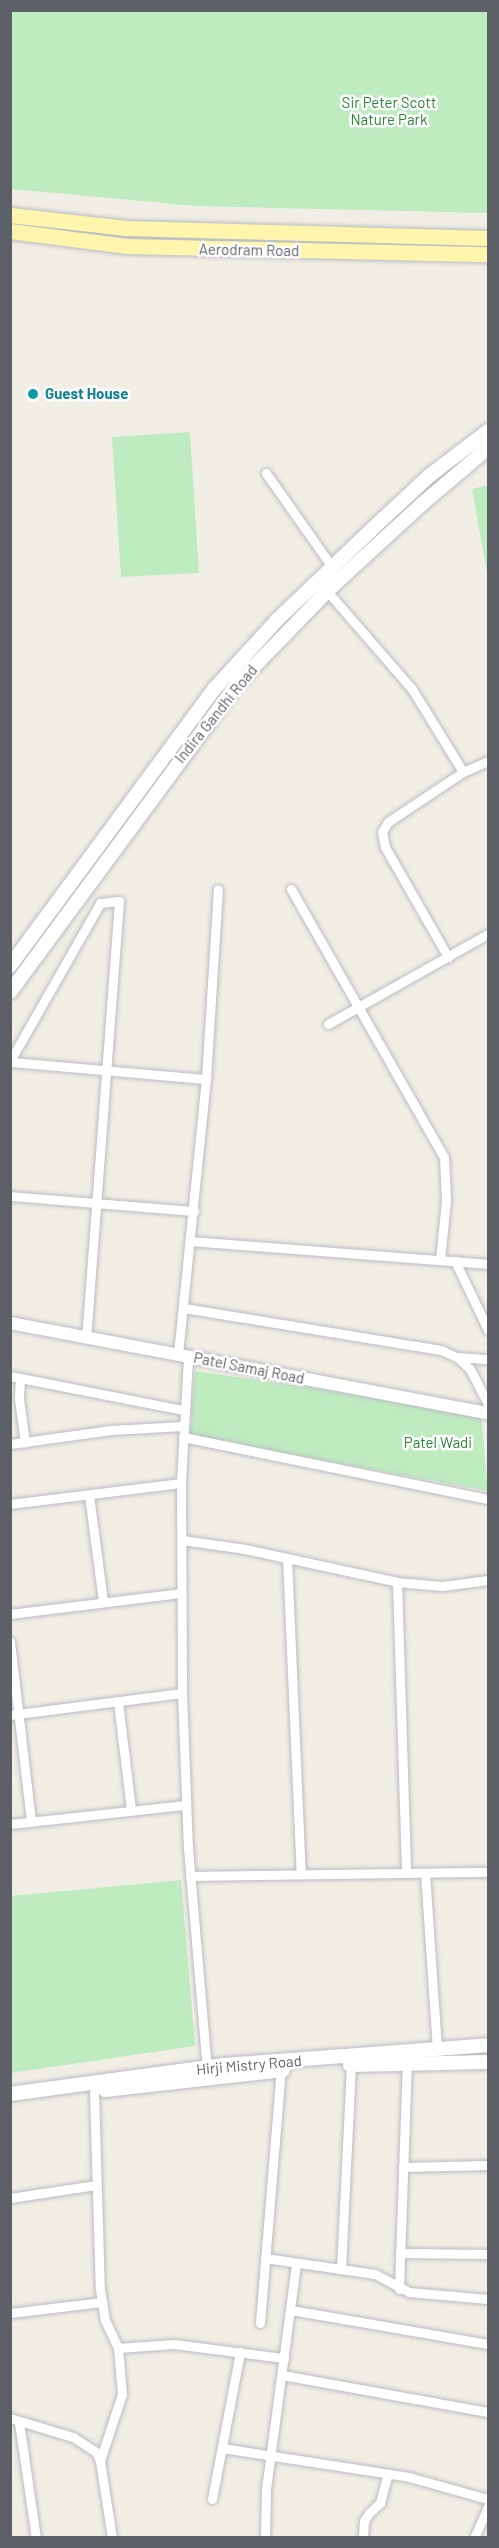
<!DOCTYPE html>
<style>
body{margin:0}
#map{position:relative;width:499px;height:2548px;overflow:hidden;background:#f1efe5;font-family:Barlow,sans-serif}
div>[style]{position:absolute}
.green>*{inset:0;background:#bfebc1}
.roads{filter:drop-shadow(0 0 2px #babdc2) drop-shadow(0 0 2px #babdc2)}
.minor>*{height:9px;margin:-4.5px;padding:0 4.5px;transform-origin:4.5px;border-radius:4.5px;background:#fff}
.tertiary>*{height:12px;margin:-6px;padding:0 6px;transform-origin:6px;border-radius:6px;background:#fff}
.secondary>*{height:14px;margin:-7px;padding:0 7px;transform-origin:7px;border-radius:7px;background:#fff}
.primary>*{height:15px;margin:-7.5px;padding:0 7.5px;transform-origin:7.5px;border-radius:7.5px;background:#fff5ac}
.dots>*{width:16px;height:16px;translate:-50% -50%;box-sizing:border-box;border:3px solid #fff;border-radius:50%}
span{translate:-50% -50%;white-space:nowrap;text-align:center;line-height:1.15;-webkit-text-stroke:5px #fff;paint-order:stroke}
.park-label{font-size:15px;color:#2c8734}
.street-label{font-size:15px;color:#5d6167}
.culture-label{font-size:15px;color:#0d838f;font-weight:700}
.left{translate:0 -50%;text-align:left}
.frame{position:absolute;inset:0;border:12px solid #5d6167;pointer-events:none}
</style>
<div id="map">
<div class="green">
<i style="clip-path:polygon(10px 11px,488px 11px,488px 213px,196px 206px,11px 189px)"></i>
<i style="clip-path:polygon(190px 432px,199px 573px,121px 577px,112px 437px)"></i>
<i style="clip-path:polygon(488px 485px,488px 579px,472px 489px)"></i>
<i style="clip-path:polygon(195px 1371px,481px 1412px,488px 1491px,190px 1436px)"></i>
<i style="clip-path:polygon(181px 1880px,195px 2046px,11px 2073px,11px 1896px)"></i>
</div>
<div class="roads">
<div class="minor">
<i style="left:266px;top:473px;width:115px;rotate:54.9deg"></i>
<i style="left:327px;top:591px;width:130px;rotate:49.1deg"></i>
<i style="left:412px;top:689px;width:97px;rotate:58.4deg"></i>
<i style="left:291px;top:889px;width:309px;rotate:60.3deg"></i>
<i style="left:444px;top:1157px;width:43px;rotate:87.3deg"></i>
<i style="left:446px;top:1200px;width:60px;rotate:95.7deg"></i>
<i style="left:448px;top:957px;width:127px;rotate:-119.8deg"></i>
<i style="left:385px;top:847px;width:15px;rotate:-101deg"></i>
<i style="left:382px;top:832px;width:12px;rotate:-59deg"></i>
<i style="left:388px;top:822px;width:90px;rotate:-33.7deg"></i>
<i style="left:463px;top:772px;width:27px;rotate:-24deg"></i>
<i style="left:328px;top:1024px;width:184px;rotate:-29.4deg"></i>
<i style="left:10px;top:1061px;width:182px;rotate:-60.3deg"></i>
<i style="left:100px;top:903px;width:19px;rotate:-6deg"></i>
<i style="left:119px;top:901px;width:436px;rotate:94.3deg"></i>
<i style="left:10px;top:1062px;width:197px;rotate:5deg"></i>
<i style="left:10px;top:1196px;width:185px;rotate:4.7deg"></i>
<i style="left:191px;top:1241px;width:298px;rotate:4.4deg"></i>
<i style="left:455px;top:1261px;width:76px;rotate:64.4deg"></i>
<i style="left:184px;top:1308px;width:260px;rotate:9.3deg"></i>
<i style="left:441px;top:1350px;width:19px;rotate:25deg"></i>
<i style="left:458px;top:1358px;width:16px;rotate:43deg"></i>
<i style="left:470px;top:1369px;width:39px;rotate:63deg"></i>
<i style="left:178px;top:1354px;width:276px;rotate:-84.2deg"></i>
<i style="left:206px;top:1079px;width:190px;rotate:-86.4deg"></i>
<i style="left:188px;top:1357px;width:126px;rotate:93.2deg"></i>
<i style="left:181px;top:1483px;width:210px;rotate:89.7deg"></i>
<i style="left:182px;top:1693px;width:155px;rotate:87.8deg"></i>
<i style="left:188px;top:1848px;width:223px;rotate:85.1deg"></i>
<i style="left:457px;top:1357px;width:31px;rotate:4deg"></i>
<i style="left:10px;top:1376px;width:177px;rotate:11.1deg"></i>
<i style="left:20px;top:1378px;width:21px;rotate:93deg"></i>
<i style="left:19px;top:1399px;width:44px;rotate:82.2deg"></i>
<i style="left:183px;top:1437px;width:311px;rotate:11.5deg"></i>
<i style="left:10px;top:1444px;width:102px;rotate:-7.9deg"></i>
<i style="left:111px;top:1430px;width:72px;rotate:-3.2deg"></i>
<i style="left:89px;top:1495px;width:108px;rotate:82.5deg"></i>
<i style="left:10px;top:1504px;width:172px;rotate:-7deg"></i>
<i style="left:182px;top:1540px;width:64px;rotate:8.1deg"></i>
<i style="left:245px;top:1549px;width:156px;rotate:12.2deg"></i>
<i style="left:397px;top:1582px;width:45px;rotate:5.1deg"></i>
<i style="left:442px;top:1586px;width:46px;rotate:-7.4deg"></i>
<i style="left:287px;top:1558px;width:316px;rotate:87.5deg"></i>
<i style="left:397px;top:1582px;width:291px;rotate:88.2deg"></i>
<i style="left:10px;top:1614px;width:171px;rotate:-7deg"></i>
<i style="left:10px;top:1642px;width:181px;rotate:83.3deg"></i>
<i style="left:118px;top:1702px;width:109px;rotate:83.1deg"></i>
<i style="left:10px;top:1715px;width:173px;rotate:-7.3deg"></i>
<i style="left:10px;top:1824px;width:177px;rotate:-6.2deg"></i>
<i style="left:425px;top:1873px;width:177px;rotate:86.1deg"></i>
<i style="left:190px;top:1876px;width:298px;rotate:-0.8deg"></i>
<i style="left:94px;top:2092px;width:197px;rotate:88.3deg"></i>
<i style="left:100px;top:2289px;width:31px;rotate:81deg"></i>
<i style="left:105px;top:2320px;width:31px;rotate:65deg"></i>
<i style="left:118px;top:2348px;width:46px;rotate:85deg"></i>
<i style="left:122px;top:2394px;width:71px;rotate:108.2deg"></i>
<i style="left:403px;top:2167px;width:85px;rotate:-1.3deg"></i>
<i style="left:10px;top:2198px;width:87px;rotate:-8.6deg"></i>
<i style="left:400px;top:2253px;width:88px;rotate:0.7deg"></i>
<i style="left:265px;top:2258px;width:111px;rotate:8.3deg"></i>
<i style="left:375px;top:2274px;width:38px;rotate:28deg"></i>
<i style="left:409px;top:2292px;width:79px;rotate:5.1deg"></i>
<i style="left:341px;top:2269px;width:204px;rotate:-87.2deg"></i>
<i style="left:399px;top:2289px;width:226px;rotate:-88deg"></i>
<i style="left:291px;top:2310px;width:200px;rotate:9.8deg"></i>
<i style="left:10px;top:2313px;width:93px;rotate:-6.8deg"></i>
<i style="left:260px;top:2323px;width:254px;rotate:-85.3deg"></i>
<i style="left:118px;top:2348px;width:56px;rotate:-4.1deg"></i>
<i style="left:174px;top:2344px;width:111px;rotate:7.3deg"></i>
<i style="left:282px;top:2375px;width:209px;rotate:10.2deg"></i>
<i style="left:10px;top:2418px;width:66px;rotate:16.8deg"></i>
<i style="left:73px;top:2437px;width:27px;rotate:33deg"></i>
<i style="left:96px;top:2452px;width:10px;rotate:66deg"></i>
<i style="left:100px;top:2461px;width:78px;rotate:81.1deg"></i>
<i style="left:19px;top:2422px;width:117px;rotate:81.7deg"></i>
<i style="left:222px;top:2448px;width:189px;rotate:8.8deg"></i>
<i style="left:409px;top:2477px;width:82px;rotate:15.6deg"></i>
<i style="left:212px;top:2499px;width:150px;rotate:-79.2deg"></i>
<i style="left:265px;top:2538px;width:49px;rotate:-88.8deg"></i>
<i style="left:266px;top:2489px;width:228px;rotate:-82.4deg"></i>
<i style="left:363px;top:2538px;width:17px;rotate:-87deg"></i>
<i style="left:364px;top:2521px;width:9px;rotate:-58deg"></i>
<i style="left:369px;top:2513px;width:15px;rotate:-42deg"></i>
<i style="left:380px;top:2503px;width:30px;rotate:-75deg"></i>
<i style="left:474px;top:2538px;width:35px;rotate:-66deg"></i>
</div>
<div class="tertiary">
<i style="left:10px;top:1323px;width:486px;rotate:10.7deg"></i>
</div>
<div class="secondary">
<i style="left:10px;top:966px;width:345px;rotate:-53.6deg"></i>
<i style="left:215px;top:688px;width:92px;rotate:-47.6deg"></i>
<i style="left:277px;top:620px;width:129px;rotate:-43.7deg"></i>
<i style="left:370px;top:531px;width:81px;rotate:-43deg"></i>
<i style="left:429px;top:476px;width:74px;rotate:-37.3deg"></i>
<i style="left:10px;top:992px;width:384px;rotate:-53.6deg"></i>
<i style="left:238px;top:683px;width:128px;rotate:-45.9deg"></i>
<i style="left:327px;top:591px;width:129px;rotate:-42.5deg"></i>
<i style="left:422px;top:504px;width:87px;rotate:-40.3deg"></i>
<i style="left:350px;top:2065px;width:138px;rotate:-1.2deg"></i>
<i style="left:105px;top:2090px;width:179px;rotate:-6.4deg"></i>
<i style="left:10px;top:2094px;width:216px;rotate:-7.7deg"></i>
<i style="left:224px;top:2065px;width:265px;rotate:-4.3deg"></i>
</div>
<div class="primary">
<i style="left:10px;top:215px;width:117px;rotate:6.4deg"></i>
<i style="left:126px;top:228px;width:362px;rotate:1.6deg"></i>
<i style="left:10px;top:231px;width:118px;rotate:7.3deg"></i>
<i style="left:127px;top:246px;width:361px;rotate:1.3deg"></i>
</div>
</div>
<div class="dots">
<i style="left:33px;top:394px;background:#0f9aa8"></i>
</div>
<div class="park-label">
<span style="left:389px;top:111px">Sir Peter Scott<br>Nature Park</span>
<span style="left:438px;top:1443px">Patel Wadi</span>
</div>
<div class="street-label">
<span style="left:249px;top:250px;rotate:1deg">Aerodram Road</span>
<span style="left:216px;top:714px;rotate:-51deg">Indira Gandhi Road</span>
<span style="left:249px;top:1368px;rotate:11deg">Patel Samaj Road</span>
<span style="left:249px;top:2065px;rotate:-5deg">Hirji Mistry Road</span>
</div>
<div class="culture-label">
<span class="left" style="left:45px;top:394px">Guest House</span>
</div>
<div class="frame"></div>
</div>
